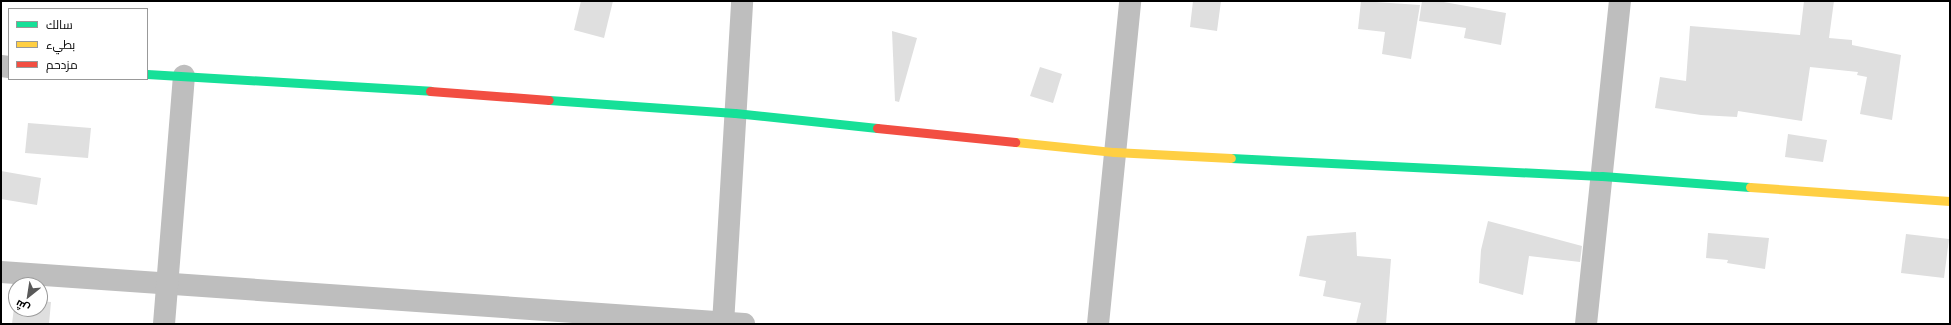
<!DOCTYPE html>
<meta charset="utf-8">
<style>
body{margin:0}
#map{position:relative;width:1951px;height:325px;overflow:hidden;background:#fff;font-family:Mulish,Cairo,sans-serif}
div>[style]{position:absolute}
.building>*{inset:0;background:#dfdfdf}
.street>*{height:22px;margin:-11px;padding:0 11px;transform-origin:11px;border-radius:11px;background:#bebebe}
.fast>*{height:9px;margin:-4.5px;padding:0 4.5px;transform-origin:4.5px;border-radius:4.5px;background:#16e098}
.slow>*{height:9px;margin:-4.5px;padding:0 4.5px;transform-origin:4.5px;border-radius:4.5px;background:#ffcf43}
.jam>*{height:9px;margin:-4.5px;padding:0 4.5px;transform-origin:4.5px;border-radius:4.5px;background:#f24e42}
span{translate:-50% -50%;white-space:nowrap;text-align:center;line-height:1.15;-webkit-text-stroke:3px #fff;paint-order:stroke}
.frame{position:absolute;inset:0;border:2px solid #000;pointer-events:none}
.legend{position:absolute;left:8px;top:8px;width:140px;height:72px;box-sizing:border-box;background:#fff;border:1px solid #999;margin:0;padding:5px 7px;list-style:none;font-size:12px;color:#000}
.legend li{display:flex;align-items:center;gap:8px;height:20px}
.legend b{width:20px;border:1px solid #999}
.north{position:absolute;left:8px;top:277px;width:40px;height:40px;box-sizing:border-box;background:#fff;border:1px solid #999;border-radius:50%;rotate:210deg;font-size:11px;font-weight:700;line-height:16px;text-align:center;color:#000}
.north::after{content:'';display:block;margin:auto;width:14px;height:18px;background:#595959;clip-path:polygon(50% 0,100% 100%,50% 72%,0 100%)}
</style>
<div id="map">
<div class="building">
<i style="clip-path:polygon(581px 1px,613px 1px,604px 38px,574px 30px)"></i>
<i style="clip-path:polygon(1193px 1px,1221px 1px,1217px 31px,1190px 27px)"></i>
<i style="clip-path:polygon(1361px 1px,1420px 5px,1411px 59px,1382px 54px,1385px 32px,1358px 29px)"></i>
<i style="clip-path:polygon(1422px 1px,1438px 1px,1506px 13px,1501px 45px,1464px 38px,1466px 28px,1419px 21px)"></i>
<i style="clip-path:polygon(1804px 1px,1834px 1px,1829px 38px,1852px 40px,1852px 45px,1901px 55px,1892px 120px,1860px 114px,1867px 77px,1857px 75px,1858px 72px,1810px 67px,1802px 121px,1738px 111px,1737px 117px,1701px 115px,1655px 108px,1660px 77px,1686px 81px,1690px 26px,1800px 35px)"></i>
<i style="clip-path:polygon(892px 31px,917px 38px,899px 102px,895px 101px)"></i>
<i style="clip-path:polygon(1040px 67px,1062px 74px,1053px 103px,1030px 96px)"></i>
<i style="clip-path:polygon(28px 123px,91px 128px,88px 158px,25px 153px)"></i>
<i style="clip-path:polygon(1788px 134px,1827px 140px,1823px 162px,1785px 157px)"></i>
<i style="clip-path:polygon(1px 171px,41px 178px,37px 205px,1px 199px)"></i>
<i style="clip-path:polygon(1488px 221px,1582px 246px,1580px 262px,1529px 256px,1523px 295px,1479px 283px,1481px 250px)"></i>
<i style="clip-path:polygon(1356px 232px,1357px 256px,1391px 259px,1386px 324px,1356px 324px,1361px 303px,1323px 296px,1326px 281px,1299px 276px,1307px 236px)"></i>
<i style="clip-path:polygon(1708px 233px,1769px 238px,1765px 269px,1727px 263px,1728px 260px,1706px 258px)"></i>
<i style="clip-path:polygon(1906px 234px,1949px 239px,1944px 278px,1901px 273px)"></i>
<i style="clip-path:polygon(15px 299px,16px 309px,40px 309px,40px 301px,51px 302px,49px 324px,12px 324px)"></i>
</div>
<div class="street">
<i style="left:1px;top:66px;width:8px;rotate:7deg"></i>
<i style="left:1px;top:272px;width:745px;rotate:4deg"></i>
<i style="left:164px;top:324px;width:249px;rotate:-85.4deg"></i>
<i style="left:723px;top:324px;width:324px;rotate:-86.6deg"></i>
<i style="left:1098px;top:324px;width:325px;rotate:-84.3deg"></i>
<i style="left:1586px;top:324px;width:325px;rotate:-84deg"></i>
</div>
<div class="fast">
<i style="left:147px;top:74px;width:284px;rotate:3.4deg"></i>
<i style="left:549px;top:100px;width:186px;rotate:4deg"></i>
<i style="left:735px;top:113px;width:143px;rotate:6deg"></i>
<i style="left:1231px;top:158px;width:371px;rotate:2.8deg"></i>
<i style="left:1602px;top:176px;width:148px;rotate:4.3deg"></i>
</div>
<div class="slow">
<i style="left:1015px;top:142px;width:100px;rotate:5.8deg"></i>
<i style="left:1114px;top:152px;width:117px;rotate:2.9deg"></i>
<i style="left:1750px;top:187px;width:200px;rotate:4deg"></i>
</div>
<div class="jam">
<i style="left:430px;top:91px;width:119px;rotate:4.3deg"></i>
<i style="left:877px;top:128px;width:139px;rotate:5.8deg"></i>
</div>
<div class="frame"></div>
<ul class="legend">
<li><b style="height:5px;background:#16e098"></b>سالك</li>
<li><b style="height:5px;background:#ffcf43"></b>بطيء</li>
<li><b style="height:5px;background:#f24e42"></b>مزدحم</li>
</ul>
<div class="north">ش</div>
</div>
